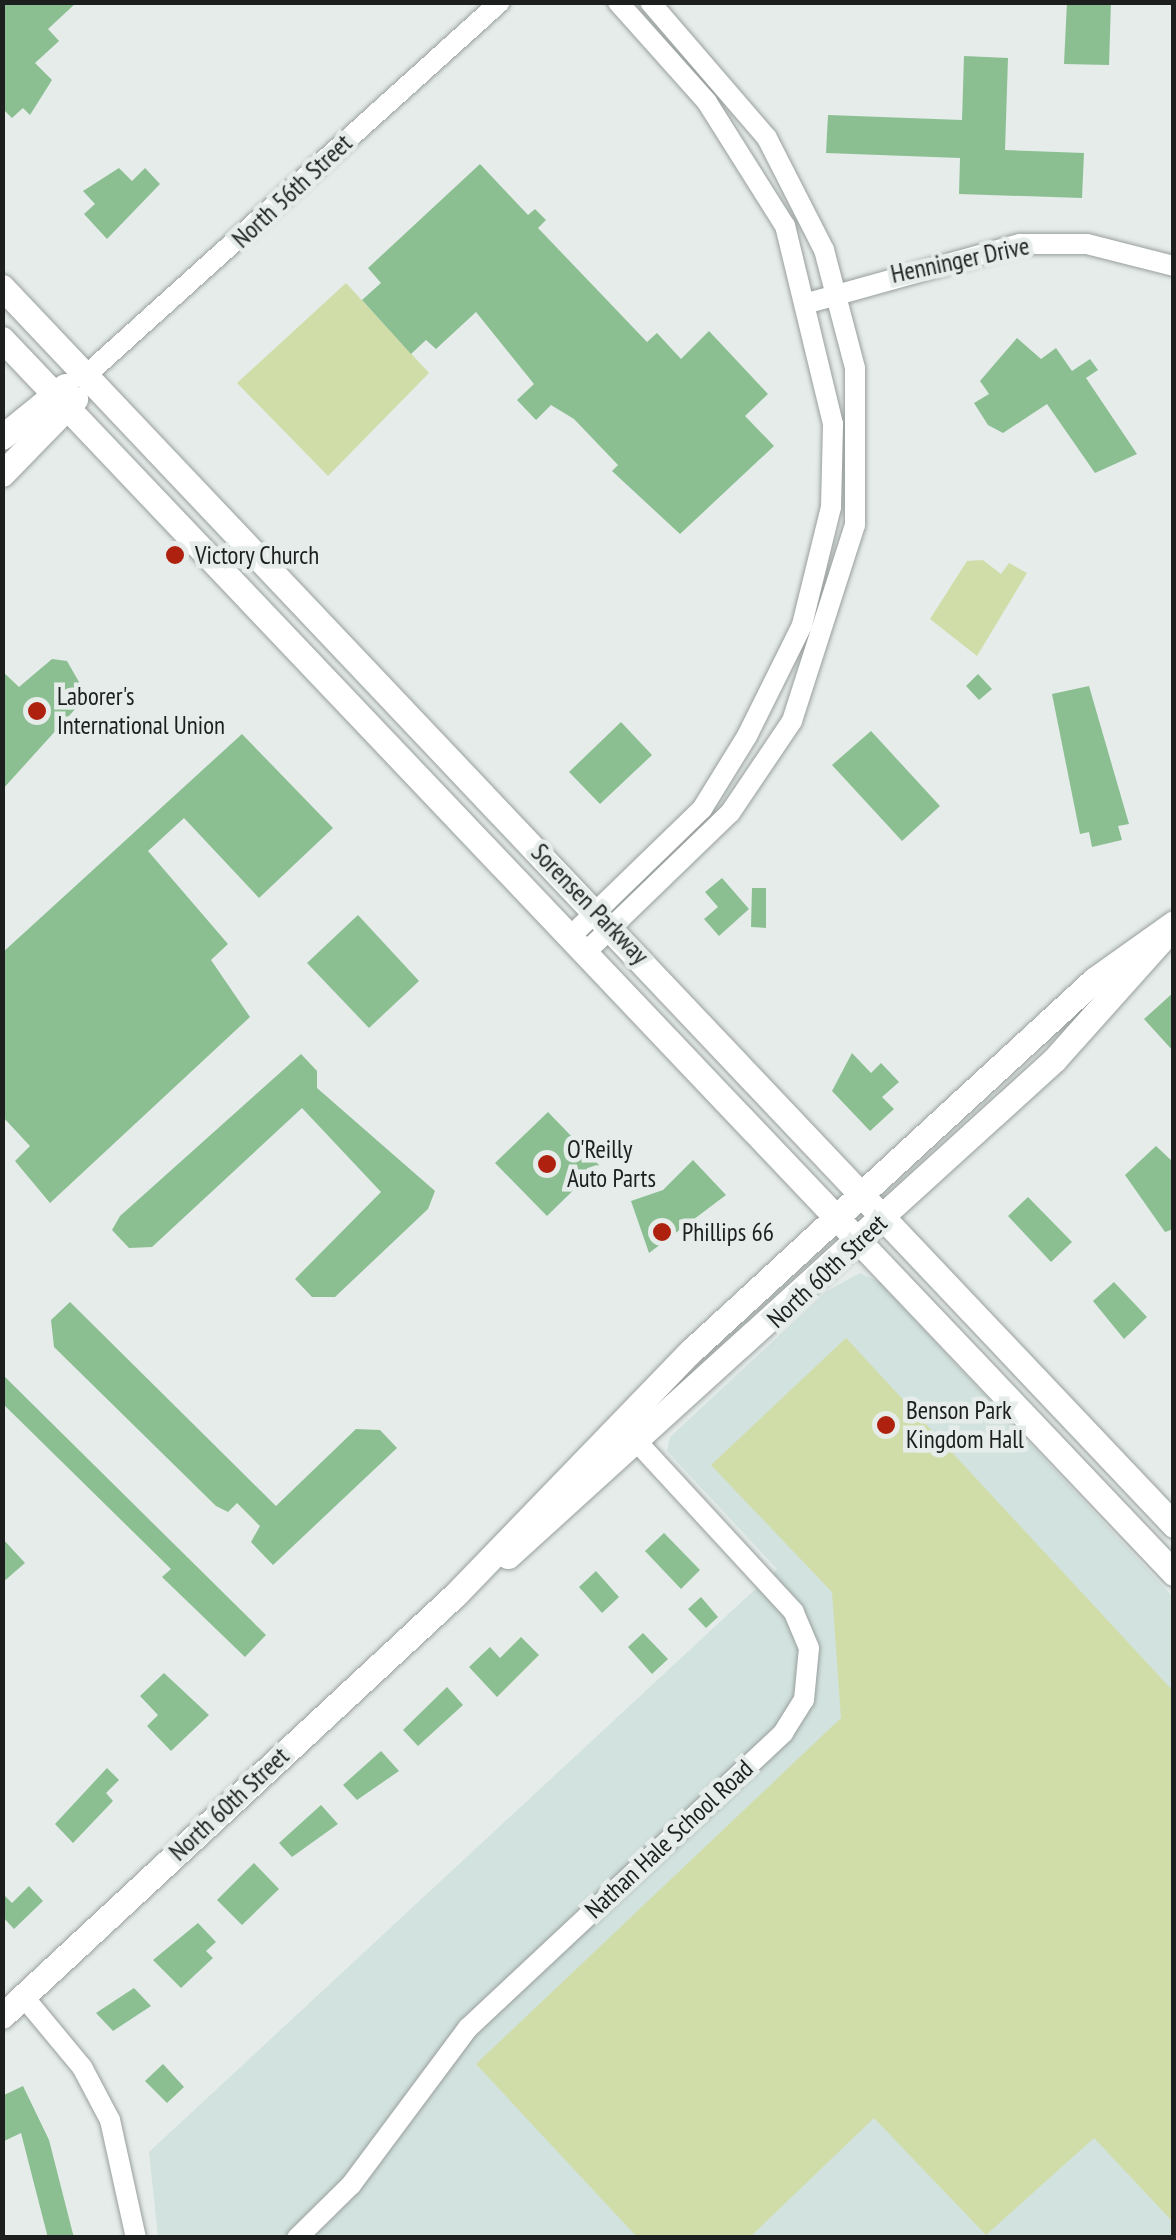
<!DOCTYPE html>
<style>
body{margin:0}
#map{position:relative;width:1176px;height:2240px;overflow:hidden;background:#e5ecea;font-family:"PT Sans Narrow",sans-serif}
div>[style]{position:absolute}
.built>*{inset:0;background:#d2e2de}
.green>*{inset:0;background:#d0dda8}
.building>*{inset:0;background:#8bbf92}
.roads{filter:drop-shadow(0 0 2px #989f9d) drop-shadow(0 0 2px #989f9d)}
.minor>*{height:20px;margin:-10px;padding:0 10px;transform-origin:10px;border-radius:10px;background:#fff}
.major>*{height:25px;margin:-12.5px;padding:0 12.5px;transform-origin:12.5px;border-radius:12.5px;background:#fff}
.dots>*{width:28px;height:28px;translate:-50% -50%;box-sizing:border-box;border:5px solid #e5ecea;border-radius:50%}
span{translate:-50% -50%;white-space:nowrap;text-align:center;line-height:1.15;-webkit-text-stroke:9px #e5ecea;paint-order:stroke}
.street-label{font-size:25px;color:#1d1f1f}
.poi-label{font-size:25px;color:#1d1f1f}
.left{translate:0 -50%;text-align:left}
.frame{position:absolute;inset:0;border:5px solid #1d1f1f;pointer-events:none}
</style>
<div id="map">
<div class="built">
<i style="clip-path:polygon(860px 1273px,879px 1282px,1173px 1597px,1173px 2237px,158px 2237px,149px 2152px,777px 1569px,667px 1451px,670px 1437px,827px 1291px)"></i>
</div>
<div class="green">
<i style="clip-path:polygon(346px 283px,429px 373px,328px 476px,237px 383px)"></i>
<i style="clip-path:polygon(983px 560px,1001px 574px,1009px 563px,1027px 573px,977px 656px,930px 619px,967px 561px)"></i>
<i style="clip-path:polygon(846px 1338px,1173px 1691px,1173px 2222px,1094px 2138px,986px 2235px,874px 2118px,750px 2237px,637px 2237px,476px 2064px,841px 1718px,832px 1592px,711px 1465px)"></i>
</div>
<div class="building">
<i style="clip-path:polygon(2px 2px,77px 2px,48px 29px,59px 41px,35px 63px,52px 80px,30px 115px,23px 108px,12px 118px,2px 108px)"></i>
<i style="clip-path:polygon(1067px 2px,1111px 2px,1109px 65px,1064px 64px)"></i>
<i style="clip-path:polygon(964px 56px,1008px 58px,1005px 150px,1084px 153px,1082px 198px,959px 194px,960px 158px,826px 153px,828px 115px,962px 120px)"></i>
<i style="clip-path:polygon(480px 164px,528px 215px,535px 209px,546px 220px,538px 228px,647px 342px,657px 333px,681px 359px,709px 331px,768px 394px,745px 416px,774px 446px,680px 534px,612px 471px,618px 465px,574px 419px,551px 405px,536px 420px,517px 400px,534px 384px,476px 312px,436px 349px,426px 340px,411px 354px,362px 300px,381px 283px,368px 268px)"></i>
<i style="clip-path:polygon(119px 168px,132px 181px,145px 168px,160px 184px,107px 239px,84px 214px,95px 204px,83px 191px)"></i>
<i style="clip-path:polygon(1017px 338px,1041px 359px,1056px 348px,1072px 371px,1090px 359px,1098px 370px,1086px 378px,1137px 454px,1095px 473px,1047px 404px,1003px 433px,988px 425px,974px 403px,989px 394px,980px 381px)"></i>
<i style="clip-path:polygon(52px 659px,67px 661px,87px 696px,2px 790px,2px 671px,19px 687px)"></i>
<i style="clip-path:polygon(978px 674px,992px 689px,979px 700px,966px 686px)"></i>
<i style="clip-path:polygon(1089px 686px,1129px 824px,1118px 826px,1122px 840px,1092px 847px,1089px 832px,1080px 834px,1052px 694px)"></i>
<i style="clip-path:polygon(621px 722px,652px 755px,600px 804px,569px 772px)"></i>
<i style="clip-path:polygon(871px 731px,940px 806px,902px 841px,832px 765px)"></i>
<i style="clip-path:polygon(242px 734px,333px 828px,259px 898px,184px 818px,148px 851px,228px 944px,211px 960px,250px 1017px,50px 1203px,15px 1161px,30px 1146px,2px 1116px,2px 953px)"></i>
<i style="clip-path:polygon(722px 878px,749px 909px,719px 936px,704px 919px,718px 907px,705px 892px)"></i>
<i style="clip-path:polygon(752px 888px,766px 888px,766px 928px,751px 927px)"></i>
<i style="clip-path:polygon(358px 915px,419px 981px,369px 1028px,307px 963px)"></i>
<i style="clip-path:polygon(1174px 992px,1174px 1052px,1144px 1019px)"></i>
<i style="clip-path:polygon(852px 1053px,871px 1073px,881px 1063px,899px 1082px,882px 1097px,894px 1109px,870px 1131px,832px 1091px)"></i>
<i style="clip-path:polygon(301px 1054px,317px 1071px,317px 1088px,435px 1191px,428px 1209px,335px 1297px,312px 1297px,295px 1279px,381px 1192px,302px 1108px,152px 1247px,129px 1248px,112px 1230px,120px 1216px)"></i>
<i style="clip-path:polygon(548px 1112px,599px 1165px,547px 1216px,495px 1163px)"></i>
<i style="clip-path:polygon(1156px 1146px,1174px 1163px,1174px 1229px,1165px 1232px,1125px 1175px)"></i>
<i style="clip-path:polygon(693px 1160px,726px 1195px,649px 1253px,631px 1201px,663px 1190px)"></i>
<i style="clip-path:polygon(1028px 1197px,1072px 1242px,1051px 1262px,1008px 1216px)"></i>
<i style="clip-path:polygon(1114px 1282px,1147px 1317px,1124px 1339px,1093px 1301px)"></i>
<i style="clip-path:polygon(70px 1302px,276px 1506px,356px 1429px,380px 1430px,397px 1448px,273px 1565px,251px 1542px,260px 1526px,237px 1503px,228px 1512px,216px 1506px,54px 1347px,51px 1320px)"></i>
<i style="clip-path:polygon(2px 1374px,266px 1635px,245px 1657px,162px 1577px,171px 1569px,2px 1403px)"></i>
<i style="clip-path:polygon(664px 1533px,700px 1570px,681px 1589px,645px 1551px)"></i>
<i style="clip-path:polygon(2px 1538px,25px 1563px,2px 1583px)"></i>
<i style="clip-path:polygon(596px 1571px,619px 1597px,602px 1613px,579px 1587px)"></i>
<i style="clip-path:polygon(701px 1597px,718px 1617px,706px 1628px,688px 1609px)"></i>
<i style="clip-path:polygon(643px 1633px,668px 1659px,652px 1674px,628px 1647px)"></i>
<i style="clip-path:polygon(521px 1637px,539px 1655px,497px 1697px,469px 1667px,490px 1647px,500px 1658px)"></i>
<i style="clip-path:polygon(164px 1673px,209px 1715px,171px 1751px,147px 1726px,158px 1715px,140px 1696px)"></i>
<i style="clip-path:polygon(447px 1687px,463px 1705px,418px 1746px,403px 1730px)"></i>
<i style="clip-path:polygon(381px 1751px,399px 1771px,357px 1800px,343px 1785px)"></i>
<i style="clip-path:polygon(107px 1768px,119px 1780px,106px 1793px,113px 1801px,73px 1843px,55px 1824px)"></i>
<i style="clip-path:polygon(321px 1805px,338px 1824px,292px 1857px,279px 1843px)"></i>
<i style="clip-path:polygon(254px 1863px,279px 1889px,242px 1925px,217px 1900px)"></i>
<i style="clip-path:polygon(29px 1886px,43px 1901px,14px 1929px,2px 1916px,2px 1893px,12px 1903px)"></i>
<i style="clip-path:polygon(198px 1923px,216px 1942px,206px 1951px,213px 1958px,181px 1988px,153px 1960px)"></i>
<i style="clip-path:polygon(134px 1988px,151px 2006px,113px 2031px,96px 2013px)"></i>
<i style="clip-path:polygon(163px 2064px,184px 2087px,167px 2103px,145px 2081px)"></i>
<i style="clip-path:polygon(23px 2086px,49px 2140px,74px 2238px,48px 2238px,21px 2133px,2px 2142px,2px 2096px)"></i>
</div>
<div class="roads">
<div class="minor">
<i style="left:808px;top:303px;width:220px;rotate:-15.6deg"></i>
<i style="left:1020px;top:244px;width:67px"></i>
<i style="left:1087px;top:244px;width:90px;rotate:14.2deg"></i>
<i style="left:83px;top:378px;width:561px;rotate:-42.04deg"></i>
<i style="left:574px;top:933px;width:178px;rotate:-44.1deg"></i>
<i style="left:702px;top:809px;width:86px;rotate:-58.3deg"></i>
<i style="left:747px;top:736px;width:124px;rotate:-63.6deg"></i>
<i style="left:802px;top:625px;width:122px;rotate:-76.2deg"></i>
<i style="left:831px;top:507px;width:83px;rotate:-88.6deg"></i>
<i style="left:833px;top:424px;width:204px;rotate:-103.6deg"></i>
<i style="left:785px;top:226px;width:146px;rotate:-122.2deg"></i>
<i style="left:707px;top:102px;width:134px;rotate:-131.7deg"></i>
<i style="left:589px;top:949px;width:196px;rotate:-44deg"></i>
<i style="left:730px;top:813px;width:111px;rotate:-56deg"></i>
<i style="left:792px;top:721px;width:206px;rotate:-72.2deg"></i>
<i style="left:855px;top:525px;width:157px;rotate:-90deg"></i>
<i style="left:855px;top:368px;width:122px;rotate:-104.7deg"></i>
<i style="left:824px;top:250px;width:126px;rotate:-117deg"></i>
<i style="left:767px;top:138px;width:179px;rotate:-130.7deg"></i>
<i style="left:23px;top:1996px;width:92px;rotate:50.3deg"></i>
<i style="left:82px;top:2067px;width:60px;rotate:62.2deg"></i>
<i style="left:110px;top:2120px;width:121px;rotate:77.6deg"></i>
<i style="left:297px;top:2238px;width:76px;rotate:-44.5deg"></i>
<i style="left:351px;top:2185px;width:196px;rotate:-53.3deg"></i>
<i style="left:468px;top:2028px;width:432px;rotate:-43.1deg"></i>
<i style="left:783px;top:1733px;width:39px;rotate:-58deg"></i>
<i style="left:804px;top:1700px;width:52px;rotate:-84.5deg"></i>
<i style="left:809px;top:1648px;width:39px;rotate:-113deg"></i>
<i style="left:794px;top:1612px;width:248px;rotate:-132.7deg"></i>
</div>
<div class="major">
<i style="left:2px;top:287px;width:1705px;rotate:46.57deg"></i>
<i style="left:2px;top:339px;width:1702px;rotate:46.48deg"></i>
<i style="left:2px;top:437px;width:81px;rotate:-39deg"></i>
<i style="left:2px;top:474px;width:105px;rotate:-45.8deg"></i>
<i style="left:508px;top:1556px;width:738px;rotate:-42.25deg"></i>
<i style="left:1054px;top:1060px;width:162px;rotate:-48.2deg"></i>
<i style="left:2px;top:2016px;width:620px;rotate:-42.91deg"></i>
<i style="left:456px;top:1594px;width:338px;rotate:-46deg"></i>
<i style="left:691px;top:1351px;width:548px;rotate:-42.63deg"></i>
<i style="left:1094px;top:980px;width:98px;rotate:-35.5deg"></i>
</div>
</div>
<div class="dots">
<i style="left:175px;top:555px;background:#af210f"></i>
<i style="left:37px;top:711px;background:#af210f"></i>
<i style="left:547px;top:1164px;background:#af210f"></i>
<i style="left:662px;top:1232px;background:#af210f"></i>
<i style="left:886px;top:1425px;background:#af210f"></i>
</div>
<div class="street-label">
<span style="left:292px;top:191px;rotate:-43deg">North 56th Street</span>
<span style="left:960px;top:260px;rotate:-12deg">Henninger Drive</span>
<span style="left:590px;top:904px;rotate:46deg">Sorensen Parkway</span>
<span style="left:827px;top:1271px;rotate:-43deg">North 60th Street</span>
<span style="left:229px;top:1804px;rotate:-43deg">North 60th Street</span>
<span style="left:669px;top:1839px;rotate:-43deg">Nathan Hale School Road</span>
</div>
<div class="poi-label">
<span class="left" style="left:195px;top:555px">Victory Church</span>
<span class="left" style="left:57px;top:711px">Laborer's<br>International Union</span>
<span class="left" style="left:567px;top:1164px">O'Reilly<br>Auto Parts</span>
<span class="left" style="left:682px;top:1232px">Phillips 66</span>
<span class="left" style="left:906px;top:1425px">Benson Park<br>Kingdom Hall</span>
</div>
<div class="frame"></div>
</div>
